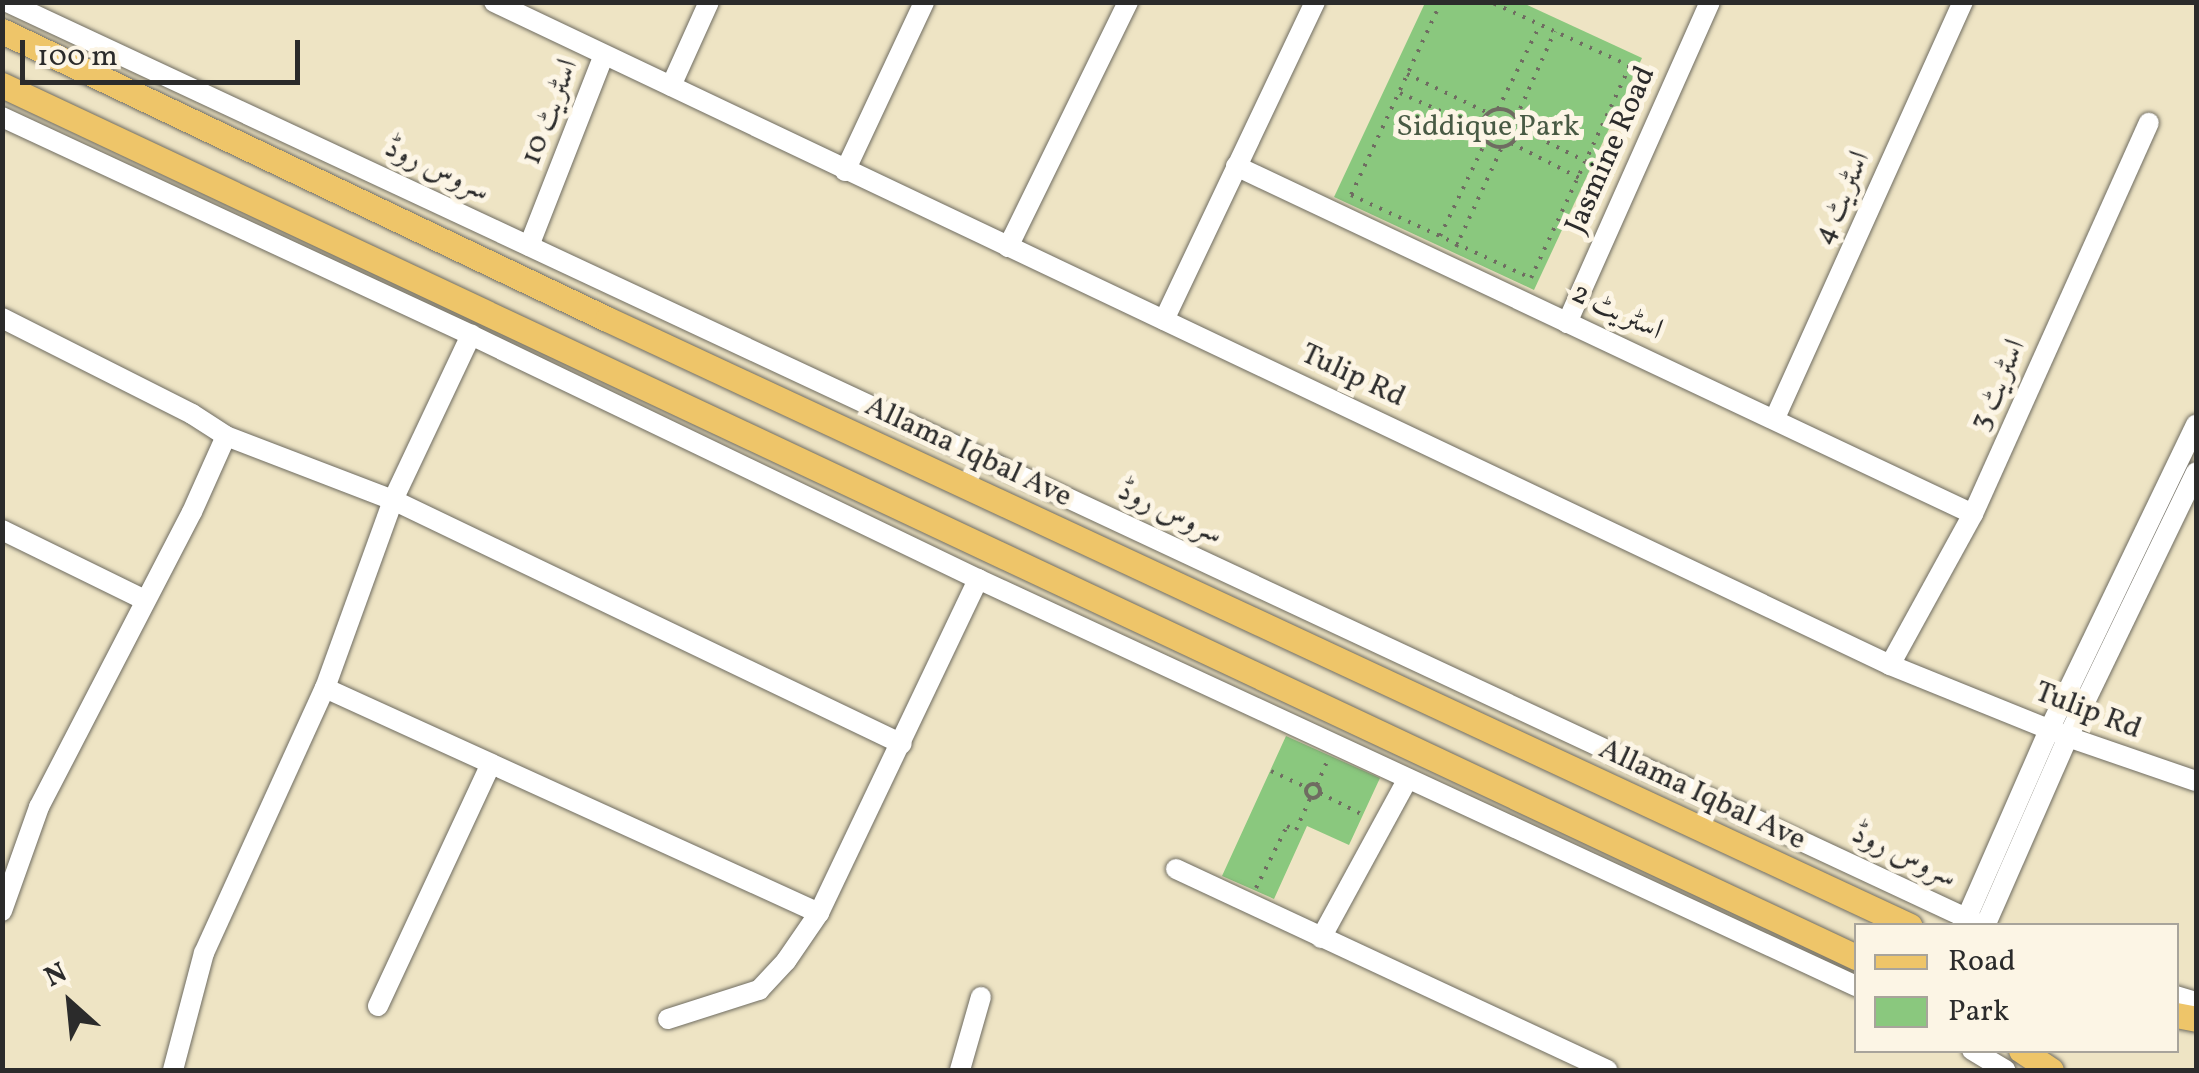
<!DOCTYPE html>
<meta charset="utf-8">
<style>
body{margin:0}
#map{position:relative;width:2199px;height:1073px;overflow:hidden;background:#eee4c4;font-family:Vollkorn,Amiri,serif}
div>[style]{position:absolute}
.green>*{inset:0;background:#8ac87e}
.path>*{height:4px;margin-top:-2px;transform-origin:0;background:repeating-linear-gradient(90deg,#6f6c61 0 2.5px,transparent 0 10.5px)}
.path>.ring{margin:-2px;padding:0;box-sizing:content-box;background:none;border:4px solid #6f6c61;border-radius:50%}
.roads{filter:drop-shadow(0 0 2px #6f6c61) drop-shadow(0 0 2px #6f6c61)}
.minor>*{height:20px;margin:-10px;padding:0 10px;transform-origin:10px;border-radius:10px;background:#fff}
.major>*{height:25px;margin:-12.5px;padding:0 12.5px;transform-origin:12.5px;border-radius:12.5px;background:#eec569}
span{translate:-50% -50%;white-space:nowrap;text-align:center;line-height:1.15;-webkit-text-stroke:10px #fcf5e5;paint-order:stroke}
.street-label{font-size:30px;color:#2b2b2b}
.park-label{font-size:30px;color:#485a44}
.frame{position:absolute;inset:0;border:5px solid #2b2b2b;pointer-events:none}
.legend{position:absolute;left:1854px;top:923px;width:325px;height:130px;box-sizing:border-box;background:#fcf5e5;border:2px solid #a8a49b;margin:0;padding:12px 18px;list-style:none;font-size:30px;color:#2b2b2b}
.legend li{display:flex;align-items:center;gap:20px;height:50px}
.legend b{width:50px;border:2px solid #a8a49b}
.north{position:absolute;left:20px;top:953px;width:100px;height:100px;-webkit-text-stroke:8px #fcf5e5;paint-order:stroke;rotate:333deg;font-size:28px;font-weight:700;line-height:40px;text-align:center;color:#2b2b2b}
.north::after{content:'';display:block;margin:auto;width:35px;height:45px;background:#2b2b2b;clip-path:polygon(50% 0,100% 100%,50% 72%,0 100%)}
.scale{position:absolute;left:20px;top:40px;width:280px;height:45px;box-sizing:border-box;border:5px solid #2b2b2b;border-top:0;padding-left:12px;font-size:30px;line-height:35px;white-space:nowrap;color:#2b2b2b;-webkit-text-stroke:8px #fcf5e5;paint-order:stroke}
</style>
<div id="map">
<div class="green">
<i style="clip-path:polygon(1425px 3px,1523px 3px,1642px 58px,1534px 290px,1334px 197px)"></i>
<i style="clip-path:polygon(1286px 736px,1380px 778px,1349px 845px,1307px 826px,1274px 899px,1222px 876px)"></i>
</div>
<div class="path">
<i style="left:1441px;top:2px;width:213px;rotate:115deg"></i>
<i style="left:1351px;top:195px;width:198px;rotate:24.8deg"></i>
<i style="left:1531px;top:278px;width:234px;rotate:-65deg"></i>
<i style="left:1630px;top:66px;width:153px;rotate:-155.3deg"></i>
<i style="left:1407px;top:74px;width:90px;rotate:25.7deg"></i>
<i style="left:1400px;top:93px;width:89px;rotate:24deg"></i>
<i style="left:1498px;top:109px;width:94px;rotate:-63.4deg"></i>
<i class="ring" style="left:1481px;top:109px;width:34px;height:34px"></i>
<i style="left:1516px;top:118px;width:95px;rotate:-65.9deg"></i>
<i style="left:1519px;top:128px;width:105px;rotate:26.6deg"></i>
<i style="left:1511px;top:143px;width:106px;rotate:27.1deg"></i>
<i style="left:1440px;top:236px;width:106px;rotate:-64.2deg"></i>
<i style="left:1456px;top:247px;width:110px;rotate:-65.3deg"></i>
<i style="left:1271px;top:771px;width:40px;rotate:25deg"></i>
<i class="ring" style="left:1306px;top:784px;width:10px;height:10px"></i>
<i style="left:1317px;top:785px;width:28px;rotate:-67deg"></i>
<i style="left:1320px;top:793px;width:51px;rotate:27.1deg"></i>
<i style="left:1256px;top:888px;width:69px;rotate:-63.4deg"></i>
<i style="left:1287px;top:826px;width:10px;rotate:24deg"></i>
<i style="left:1296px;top:830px;width:35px;rotate:-66deg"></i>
</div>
<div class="roads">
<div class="minor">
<i style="left:7px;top:2px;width:2181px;rotate:25.06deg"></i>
<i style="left:494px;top:2px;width:1545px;rotate:25.4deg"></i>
<i style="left:1890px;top:665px;width:192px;rotate:22deg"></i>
<i style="left:2068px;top:737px;width:135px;rotate:19deg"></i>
<i style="left:671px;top:86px;width:92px;rotate:-65.7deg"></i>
<i style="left:2px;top:117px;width:517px;rotate:24.93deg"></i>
<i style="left:471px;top:335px;width:563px;rotate:25.7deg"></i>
<i style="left:978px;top:579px;width:968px;rotate:24.87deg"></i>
<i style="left:1236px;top:166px;width:815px;rotate:25.28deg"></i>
<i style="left:845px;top:171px;width:187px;rotate:-64.9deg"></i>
<i style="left:529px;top:246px;width:205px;rotate:-68.6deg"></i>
<i style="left:1008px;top:247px;width:273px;rotate:-63.9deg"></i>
<i style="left:2px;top:318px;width:213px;rotate:26.8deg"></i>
<i style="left:192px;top:414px;width:40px;rotate:32.9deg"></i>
<i style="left:226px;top:436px;width:179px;rotate:21deg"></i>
<i style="left:393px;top:500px;width:564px;rotate:25.61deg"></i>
<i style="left:1164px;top:320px;width:352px;rotate:-64.6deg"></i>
<i style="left:1567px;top:323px;width:351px;rotate:-66deg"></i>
<i style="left:1775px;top:418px;width:457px;rotate:-65.7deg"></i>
<i style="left:2px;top:530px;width:159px;rotate:26.1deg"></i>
<i style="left:1890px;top:665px;width:172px;rotate:-61.2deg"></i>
<i style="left:1973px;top:514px;width:429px;rotate:-65.8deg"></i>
<i style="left:325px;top:688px;width:543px;rotate:24.49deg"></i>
<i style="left:1176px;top:869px;width:476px;rotate:25deg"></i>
<i style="left:2px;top:911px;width:110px;rotate:-70.4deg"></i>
<i style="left:39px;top:807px;width:332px;rotate:-62.6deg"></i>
<i style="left:192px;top:512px;width:83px;rotate:-65.9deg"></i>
<i style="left:1963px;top:926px;width:214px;rotate:-66.3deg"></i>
<i style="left:2049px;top:730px;width:339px;rotate:-64.3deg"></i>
<i style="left:1985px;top:926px;width:206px;rotate:-66.3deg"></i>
<i style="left:2068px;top:737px;width:294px;rotate:-64.2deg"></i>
<i style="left:1321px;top:938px;width:180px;rotate:-61.4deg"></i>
<i style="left:2176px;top:996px;width:21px;rotate:17deg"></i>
<i style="left:378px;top:1006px;width:267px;rotate:-65deg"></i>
<i style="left:668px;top:1019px;width:96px;rotate:-17.7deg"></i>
<i style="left:759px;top:990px;width:40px;rotate:-47deg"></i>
<i style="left:786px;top:961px;width:58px;rotate:-55.5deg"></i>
<i style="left:819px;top:913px;width:370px;rotate:-64.5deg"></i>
<i style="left:1972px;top:1050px;width:39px;rotate:31deg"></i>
<i style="left:173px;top:1070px;width:121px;rotate:-75.2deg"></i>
<i style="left:204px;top:953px;width:291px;rotate:-65.5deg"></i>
<i style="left:325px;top:688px;width:200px;rotate:-70.1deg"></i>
<i style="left:393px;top:500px;width:183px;rotate:-64.7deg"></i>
<i style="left:960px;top:1070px;width:76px;rotate:-74deg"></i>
</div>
<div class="major">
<i style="left:2px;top:31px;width:670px;rotate:25.46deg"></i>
<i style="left:607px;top:319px;width:1437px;rotate:24.98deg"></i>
<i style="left:2px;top:85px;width:2049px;rotate:25.19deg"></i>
<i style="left:2176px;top:1015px;width:20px;rotate:11deg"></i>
<i style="left:2021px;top:1050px;width:36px;rotate:34deg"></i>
</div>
</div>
<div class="street-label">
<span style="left:550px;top:112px;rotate:-69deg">اسٹریٹ 10</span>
<span style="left:1611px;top:150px;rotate:-66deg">Jasmine Road</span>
<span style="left:437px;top:170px;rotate:25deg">سروس روڈ</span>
<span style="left:1842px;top:198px;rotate:-66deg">اسٹریٹ 4</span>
<span style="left:1617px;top:312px;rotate:25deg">اسٹریٹ 2</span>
<span style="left:1353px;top:376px;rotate:25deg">Tulip Rd</span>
<span style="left:1998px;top:385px;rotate:-66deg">اسٹریٹ 3</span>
<span style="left:968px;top:452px;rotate:25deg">Allama Iqbal Ave</span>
<span style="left:1170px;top:513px;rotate:25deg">سروس روڈ</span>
<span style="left:2088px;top:711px;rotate:21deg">Tulip Rd</span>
<span style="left:1702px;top:795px;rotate:25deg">Allama Iqbal Ave</span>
<span style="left:1904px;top:856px;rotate:25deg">سروس روڈ</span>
</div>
<div class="park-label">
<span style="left:1488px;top:127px">Siddique Park</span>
</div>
<div class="frame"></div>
<ul class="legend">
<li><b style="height:12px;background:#eec569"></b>Road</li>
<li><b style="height:28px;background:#8ac87e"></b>Park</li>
</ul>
<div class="north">N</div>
<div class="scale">100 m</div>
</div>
